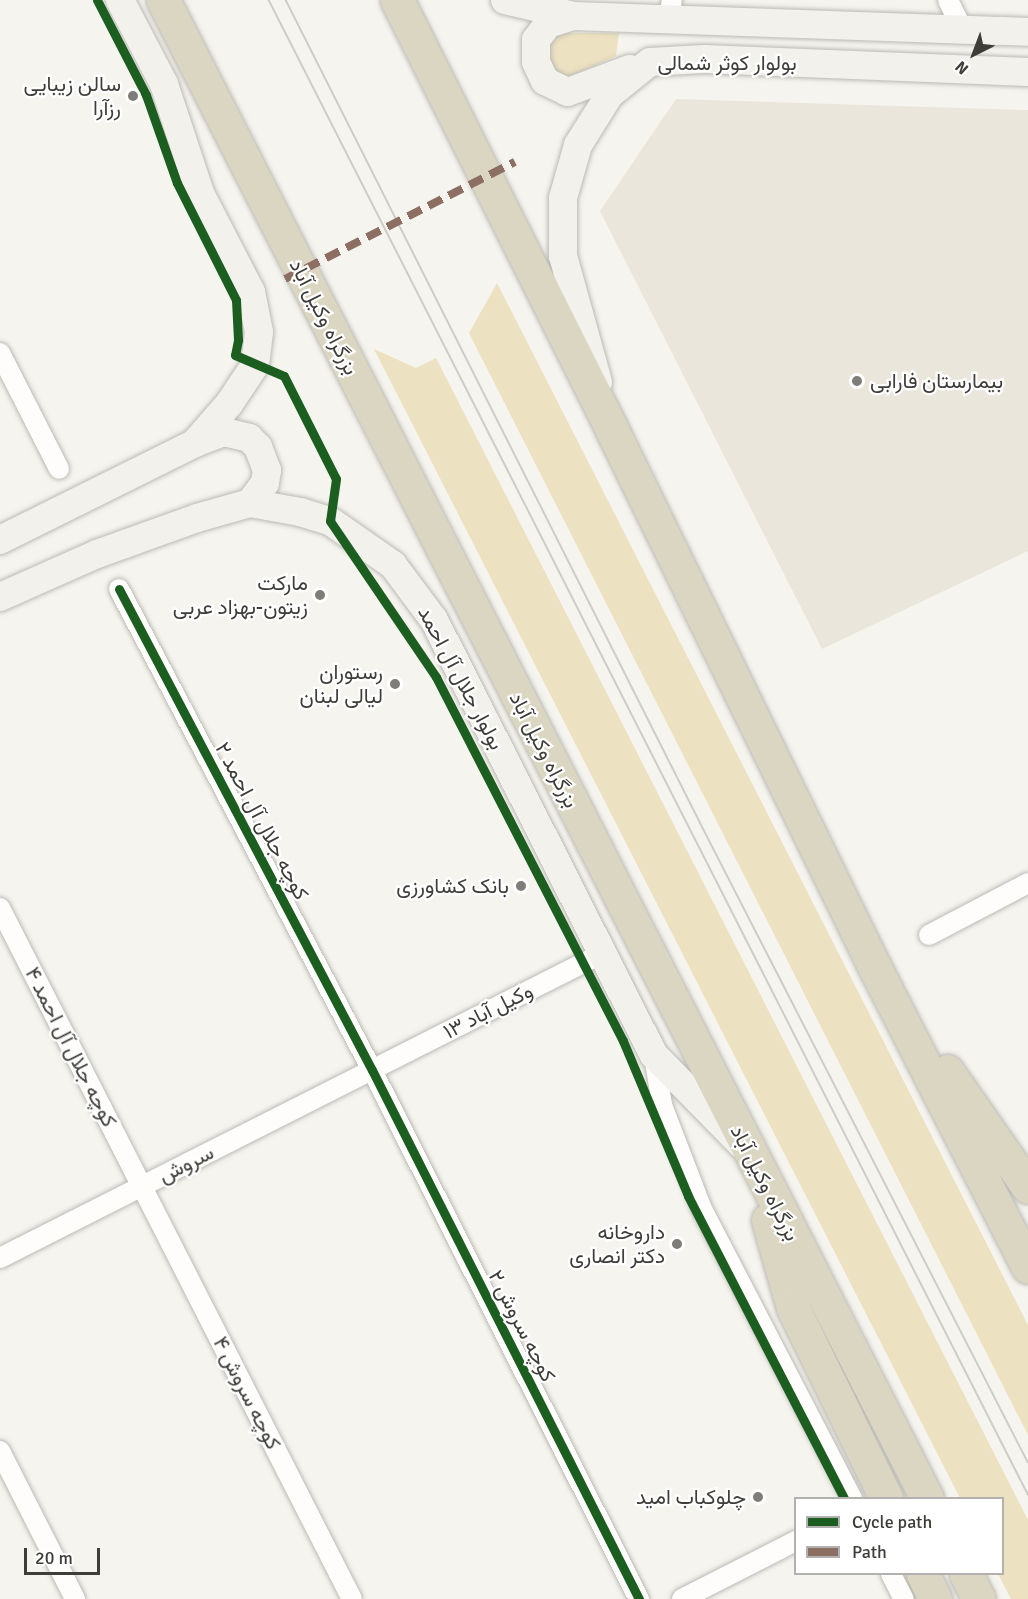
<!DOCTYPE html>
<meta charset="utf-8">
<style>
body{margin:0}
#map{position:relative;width:1028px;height:1599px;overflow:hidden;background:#f6f4ee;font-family:Signika,Vazirmatn,sans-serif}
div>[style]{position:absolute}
.built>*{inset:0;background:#eae6db}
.green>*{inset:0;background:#ece1c0}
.roads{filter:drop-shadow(0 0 2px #bbbab5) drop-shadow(0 0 2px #bbbab5)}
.street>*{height:20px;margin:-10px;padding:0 10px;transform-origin:10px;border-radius:10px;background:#fefdfc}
.secondary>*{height:28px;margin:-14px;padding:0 14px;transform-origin:14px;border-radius:14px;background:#f3f1eb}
.highway>*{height:33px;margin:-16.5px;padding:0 16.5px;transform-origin:16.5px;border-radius:16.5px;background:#dbd6c2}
.tram>*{height:1.5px;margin:-0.75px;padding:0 0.75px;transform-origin:0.75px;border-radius:0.75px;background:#cdccca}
.quiet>*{height:8px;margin-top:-4px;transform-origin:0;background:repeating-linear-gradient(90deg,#8d6e63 0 15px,transparent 0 23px)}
.cycleway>*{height:9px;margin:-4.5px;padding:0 4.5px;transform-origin:4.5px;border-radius:4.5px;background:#1b5e20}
.dots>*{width:16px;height:16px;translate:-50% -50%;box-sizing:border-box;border:3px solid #fff;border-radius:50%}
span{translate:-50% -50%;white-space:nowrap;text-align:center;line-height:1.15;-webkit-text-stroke:4.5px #fff;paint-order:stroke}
.street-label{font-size:21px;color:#3e3d39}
.poi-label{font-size:21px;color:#3e3d39}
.right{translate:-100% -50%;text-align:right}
.left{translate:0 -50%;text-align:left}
.legend{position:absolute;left:794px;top:1497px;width:210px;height:78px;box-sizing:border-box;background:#fff;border:2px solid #b2b1b0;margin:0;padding:8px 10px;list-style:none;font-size:18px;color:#3e3d39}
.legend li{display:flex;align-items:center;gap:12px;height:30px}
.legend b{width:30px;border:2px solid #b2b1b0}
.north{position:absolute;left:944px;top:24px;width:60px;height:60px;-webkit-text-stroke:4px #fff;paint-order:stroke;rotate:222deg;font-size:16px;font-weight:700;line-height:24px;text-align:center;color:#3e3d39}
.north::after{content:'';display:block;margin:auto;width:21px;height:27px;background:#3e3d39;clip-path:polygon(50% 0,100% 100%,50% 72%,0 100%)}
.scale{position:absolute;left:24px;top:1548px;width:76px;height:27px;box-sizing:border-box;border:3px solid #3e3d39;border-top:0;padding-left:8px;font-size:18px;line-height:21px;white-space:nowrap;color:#3e3d39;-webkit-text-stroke:4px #fff;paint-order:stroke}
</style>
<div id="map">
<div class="built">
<i style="clip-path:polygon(676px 99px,1028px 110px,1028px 551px,822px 649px,600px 211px)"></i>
</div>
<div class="green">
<i style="clip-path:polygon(553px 33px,619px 33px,616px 56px,567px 78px,552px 76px,543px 49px)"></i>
<i style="clip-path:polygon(497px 283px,1028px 1325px,1028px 1435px,469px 333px)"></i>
<i style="clip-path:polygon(374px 349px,416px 368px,436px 358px,1028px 1520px,1028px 1599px,1011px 1599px,998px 1574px,1002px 1574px,1002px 1498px,960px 1498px)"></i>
</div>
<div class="roads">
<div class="street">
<i style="left:948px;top:0;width:32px;rotate:64deg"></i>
<i style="left:669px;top:18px;width:18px;rotate:-81deg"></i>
<i style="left:0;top:353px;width:130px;rotate:63deg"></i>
<i style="left:119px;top:589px;width:543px;rotate:62.26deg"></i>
<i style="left:372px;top:1070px;width:593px;rotate:63.22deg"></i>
<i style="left:0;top:908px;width:775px;rotate:63.01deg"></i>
<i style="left:929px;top:935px;width:112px;rotate:-27.7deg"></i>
<i style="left:654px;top:1055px;width:51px;rotate:80.9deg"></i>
<i style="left:662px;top:1105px;width:111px;rotate:69deg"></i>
<i style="left:702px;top:1209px;width:326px;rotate:62.6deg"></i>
<i style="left:0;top:1258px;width:676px;rotate:-26.83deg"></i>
<i style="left:0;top:1451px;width:166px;rotate:63.1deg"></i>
<i style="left:891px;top:1574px;width:28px;rotate:63deg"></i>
<i style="left:682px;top:1599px;width:128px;rotate:-27deg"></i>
</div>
<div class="secondary">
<i style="left:505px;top:0;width:70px;rotate:13.2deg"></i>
<i style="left:573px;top:16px;width:455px;rotate:2deg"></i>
<i style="left:573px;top:16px;width:26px;rotate:162deg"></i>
<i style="left:548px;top:24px;width:20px;rotate:127deg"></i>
<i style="left:536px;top:40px;width:22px;rotate:90deg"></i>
<i style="left:536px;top:62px;width:21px;rotate:65deg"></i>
<i style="left:545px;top:81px;width:25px;rotate:26deg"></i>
<i style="left:568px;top:92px;width:66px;rotate:-20.4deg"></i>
<i style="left:598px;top:382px;width:131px;rotate:-105.5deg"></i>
<i style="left:563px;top:256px;width:58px;rotate:-90deg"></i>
<i style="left:563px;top:198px;width:55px;rotate:-74.2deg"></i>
<i style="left:578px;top:145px;width:60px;rotate:-57.9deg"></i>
<i style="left:610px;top:94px;width:51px;rotate:-38.7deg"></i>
<i style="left:650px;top:62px;width:54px;rotate:-3.2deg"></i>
<i style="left:704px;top:59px;width:324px;rotate:2.3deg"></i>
<i style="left:195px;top:443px;width:31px;rotate:-21deg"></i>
<i style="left:224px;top:432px;width:26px;rotate:13deg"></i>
<i style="left:249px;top:438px;width:13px;rotate:45deg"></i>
<i style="left:258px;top:447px;width:25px;rotate:69deg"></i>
<i style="left:267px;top:470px;width:13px;rotate:99deg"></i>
<i style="left:265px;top:483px;width:25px;rotate:127deg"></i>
<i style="left:0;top:540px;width:218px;rotate:-26.4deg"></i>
<i style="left:195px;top:443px;width:52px;rotate:-48.9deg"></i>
<i style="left:229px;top:404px;width:47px;rotate:-56.3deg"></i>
<i style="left:255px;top:365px;width:33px;rotate:-83deg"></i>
<i style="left:259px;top:332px;width:41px;rotate:-101.3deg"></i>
<i style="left:251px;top:292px;width:111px;rotate:-117.3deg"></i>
<i style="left:200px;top:193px;width:115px;rotate:-108.3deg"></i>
<i style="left:164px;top:84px;width:95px;rotate:-117.6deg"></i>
<i style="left:0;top:597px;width:106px;rotate:-23.9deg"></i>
<i style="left:97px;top:554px;width:106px;rotate:-19.8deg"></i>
<i style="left:197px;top:518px;width:55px;rotate:-15.8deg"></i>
<i style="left:250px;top:503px;width:51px;rotate:10.2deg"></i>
<i style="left:300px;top:512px;width:31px;rotate:17deg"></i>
<i style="left:330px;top:521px;width:77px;rotate:34.9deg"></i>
<i style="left:393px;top:565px;width:69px;rotate:53.3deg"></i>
<i style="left:434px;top:620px;width:487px;rotate:63.2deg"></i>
<i style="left:654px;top:1055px;width:126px;rotate:45.6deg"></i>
</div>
<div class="highway">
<i style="left:163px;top:0;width:1682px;rotate:62.98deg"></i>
<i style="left:397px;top:0;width:481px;rotate:63.4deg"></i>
<i style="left:612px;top:430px;width:597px;rotate:63.95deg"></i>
<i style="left:874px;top:966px;width:338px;rotate:62.9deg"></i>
<i style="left:947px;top:1071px;width:141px;rotate:55.1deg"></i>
<i style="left:768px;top:1220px;width:91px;rotate:74.1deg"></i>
<i style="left:793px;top:1308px;width:212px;rotate:63.9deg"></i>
<i style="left:923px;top:1574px;width:28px;rotate:64deg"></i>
<i style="left:966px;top:1574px;width:28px;rotate:63deg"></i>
</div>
</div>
<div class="tram">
<i style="left:269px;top:0;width:1676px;rotate:63.07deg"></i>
<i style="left:286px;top:0;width:929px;rotate:63.27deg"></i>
<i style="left:704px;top:830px;width:710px;rotate:62.86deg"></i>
</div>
<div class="quiet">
<i style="left:285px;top:279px;width:258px;rotate:-27deg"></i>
</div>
<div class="cycleway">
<i style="left:97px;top:0;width:107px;rotate:62.7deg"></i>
<i style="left:146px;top:95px;width:93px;rotate:70.6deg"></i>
<i style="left:177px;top:183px;width:131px;rotate:63.2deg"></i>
<i style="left:236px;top:300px;width:40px;rotate:87.1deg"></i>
<i style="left:238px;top:340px;width:15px;rotate:101deg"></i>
<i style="left:235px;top:355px;width:53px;rotate:23.2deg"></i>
<i style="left:284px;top:376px;width:115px;rotate:63.2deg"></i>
<i style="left:336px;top:479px;width:42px;rotate:98.1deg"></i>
<i style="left:330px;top:521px;width:189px;rotate:55.8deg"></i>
<i style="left:436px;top:677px;width:409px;rotate:62.8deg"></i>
<i style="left:623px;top:1041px;width:168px;rotate:67.2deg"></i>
<i style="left:688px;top:1196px;width:340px;rotate:62.7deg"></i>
<i style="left:119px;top:589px;width:543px;rotate:62.26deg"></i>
<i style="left:372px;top:1070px;width:593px;rotate:63.22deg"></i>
</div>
<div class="dots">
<i style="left:133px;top:96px;background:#7e7d78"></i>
<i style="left:857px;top:381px;background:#7e7d78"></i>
<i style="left:320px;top:595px;background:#7e7d78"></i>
<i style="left:395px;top:684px;background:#7e7d78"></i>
<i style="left:521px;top:886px;background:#7e7d78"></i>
<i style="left:677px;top:1244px;background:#7e7d78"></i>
<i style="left:758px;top:1497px;background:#7e7d78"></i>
</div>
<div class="street-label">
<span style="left:727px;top:63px">بولوار کوثر شمالی</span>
<span style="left:324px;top:317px;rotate:63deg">بزرگراه وکیل آباد</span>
<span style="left:461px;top:678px;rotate:62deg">بولوار جلال آل احمد</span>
<span style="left:544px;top:750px;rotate:63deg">بزرگراه وکیل آباد</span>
<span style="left:262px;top:821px;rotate:62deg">کوچه جلال آل احمد ۲</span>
<span style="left:488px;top:1011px;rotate:-27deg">۱۳ وکیل آباد</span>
<span style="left:71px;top:1047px;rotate:63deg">کوچه جلال آل احمد ۴</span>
<span style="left:186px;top:1164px;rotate:-27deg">سروش</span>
<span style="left:765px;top:1183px;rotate:63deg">بزرگراه وکیل آباد</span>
<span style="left:522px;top:1326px;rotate:63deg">کوچه سروش ۲</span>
<span style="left:247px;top:1393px;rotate:63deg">کوچه سروش ۴</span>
</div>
<div class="poi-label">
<span class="right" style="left:121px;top:96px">سالن زیبایی<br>رزآرا</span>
<span class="left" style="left:870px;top:381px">بیمارستان فارابی</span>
<span class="right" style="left:308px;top:595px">مارکت<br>زیتون-بهزاد عربی</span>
<span class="right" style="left:383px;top:684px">رستوران<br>لیالی لبنان</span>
<span class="right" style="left:509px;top:886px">بانک کشاورزی</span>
<span class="right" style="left:665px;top:1244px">داروخانه<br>دکتر انصاری</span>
<span class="right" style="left:746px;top:1497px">چلوکباب امید</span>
</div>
<ul class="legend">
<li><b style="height:8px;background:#1b5e20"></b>Cycle path</li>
<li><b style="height:8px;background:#8d6e63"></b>Path</li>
</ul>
<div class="north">N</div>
<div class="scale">20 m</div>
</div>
